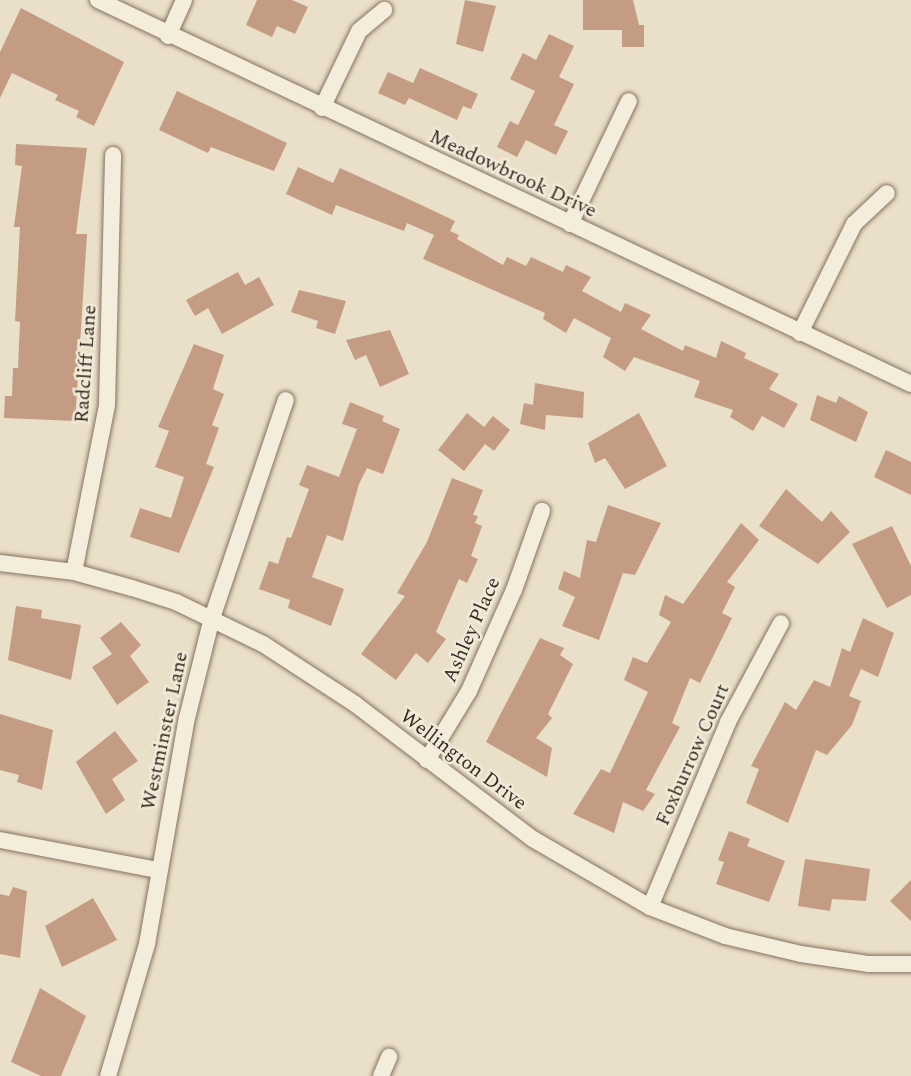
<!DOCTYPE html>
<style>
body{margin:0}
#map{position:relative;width:911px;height:1076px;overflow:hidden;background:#eadfc9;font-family:Spectral,serif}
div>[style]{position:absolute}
.building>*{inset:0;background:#c39c83}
.roads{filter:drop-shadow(0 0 2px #847260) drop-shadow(0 0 2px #847260)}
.street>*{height:16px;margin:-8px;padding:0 8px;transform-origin:8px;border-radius:8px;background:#f5eddb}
span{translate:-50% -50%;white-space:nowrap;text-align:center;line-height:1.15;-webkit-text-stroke:5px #f2ead8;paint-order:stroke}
.street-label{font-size:20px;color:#362b21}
</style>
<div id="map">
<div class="building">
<i style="clip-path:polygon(257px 0,292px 0,308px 7px,295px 34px,277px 26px,272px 37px,246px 25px)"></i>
<i style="clip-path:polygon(465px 0,496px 6px,483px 52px,456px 44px)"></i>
<i style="clip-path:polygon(583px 0,633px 0,639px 25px,644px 25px,644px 47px,622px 47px,622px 30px,583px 30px)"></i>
<i style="clip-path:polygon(21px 8px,124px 62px,94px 126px,76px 117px,79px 111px,55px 100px,58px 95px,12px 73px,0 98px,0 52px)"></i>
<i style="clip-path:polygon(549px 34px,574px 46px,559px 77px,574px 84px,554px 125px,568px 131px,556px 155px,526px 140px,517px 157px,497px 147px,510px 121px,518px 125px,535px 91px,510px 79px,523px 53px,536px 60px)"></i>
<i style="clip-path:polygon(420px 68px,478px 94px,471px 109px,463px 106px,457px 120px,409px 98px,405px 105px,378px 93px,388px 72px,413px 83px)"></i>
<i style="clip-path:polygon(177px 91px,287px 143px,274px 171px,211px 147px,208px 153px,159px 130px)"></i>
<i style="clip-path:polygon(16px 144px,87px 148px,76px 234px,87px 234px,75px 421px,4px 418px,5px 396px,12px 396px,13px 368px,18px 368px,20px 322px,15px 321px,20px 227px,14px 227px,22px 166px,15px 165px)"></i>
<i style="clip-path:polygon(298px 167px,333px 183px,340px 168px,417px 203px,455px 221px,450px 231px,459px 235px,457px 239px,503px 265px,507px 257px,526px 266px,531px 257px,563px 272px,566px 265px,591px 277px,582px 291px,621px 312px,625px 303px,651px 315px,641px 329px,683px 351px,685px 345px,716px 358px,721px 341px,746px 353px,744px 358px,779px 374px,769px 389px,798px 404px,784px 428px,762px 416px,753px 431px,730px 417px,733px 410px,694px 397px,700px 381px,634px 357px,625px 371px,603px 357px,611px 338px,574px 318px,566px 333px,543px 319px,545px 313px,423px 259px,434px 235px,407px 223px,404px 231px,336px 205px,332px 215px,286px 194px)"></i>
<i style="clip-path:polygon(238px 272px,245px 285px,259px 277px,274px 305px,222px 334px,208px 308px,195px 316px,186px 300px)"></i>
<i style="clip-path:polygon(299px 290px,346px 301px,335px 334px,316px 328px,318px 321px,291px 312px)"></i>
<i style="clip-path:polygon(390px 330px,409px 374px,380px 387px,366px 355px,355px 360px,346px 340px)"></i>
<i style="clip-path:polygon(194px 344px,224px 355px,213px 389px,224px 394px,212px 425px,219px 428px,206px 464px,214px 467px,179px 553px,130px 537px,140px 508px,171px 518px,184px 477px,155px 467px,169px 431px,158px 427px)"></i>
<i style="clip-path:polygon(535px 383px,584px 392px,583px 418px,546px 415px,545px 430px,520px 424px,524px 403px,533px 405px)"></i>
<i style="clip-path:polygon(817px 395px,836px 403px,839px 396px,868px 412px,856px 442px,810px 420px)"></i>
<i style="clip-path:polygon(350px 402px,384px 416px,382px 421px,400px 429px,383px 474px,367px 468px,359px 484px,343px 541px,327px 535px,312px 577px,344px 589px,331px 626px,288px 608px,290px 600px,259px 589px,269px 561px,278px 564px,287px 537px,291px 538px,309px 489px,299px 485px,307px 465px,339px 477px,357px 429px,342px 424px)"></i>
<i style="clip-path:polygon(467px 413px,484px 427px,493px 416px,510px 430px,494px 451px,485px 444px,464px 471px,438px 450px)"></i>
<i style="clip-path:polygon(639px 413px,667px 466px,625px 489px,605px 458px,595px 463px,588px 443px)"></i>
<i style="clip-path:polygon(886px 450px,911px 462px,911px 495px,874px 477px)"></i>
<i style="clip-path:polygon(452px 478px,483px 490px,473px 515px,478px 516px,475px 523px,482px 526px,471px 556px,478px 559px,467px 583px,459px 579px,436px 632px,446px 639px,428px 663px,416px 653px,396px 680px,361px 654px,405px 596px,397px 593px,427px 542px)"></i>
<i style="clip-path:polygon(786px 489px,822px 522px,831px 511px,850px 532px,818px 564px,759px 526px)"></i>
<i style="clip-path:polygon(608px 505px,661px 523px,635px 575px,623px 573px,599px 640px,562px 626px,575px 597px,558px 589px,564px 571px,580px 578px,587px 540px,596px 542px)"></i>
<i style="clip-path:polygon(741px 523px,759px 540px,727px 582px,735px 587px,722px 613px,732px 618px,700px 683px,690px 678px,672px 723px,680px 727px,646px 790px,655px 794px,643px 811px,623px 802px,614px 833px,573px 814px,601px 769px,610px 773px,648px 692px,624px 680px,633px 657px,647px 663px,671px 622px,659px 615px,665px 595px,683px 604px)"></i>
<i style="clip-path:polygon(892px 526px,911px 566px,911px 595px,887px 608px,852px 544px)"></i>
<i style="clip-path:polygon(16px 606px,42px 610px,41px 618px,81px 625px,71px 680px,8px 660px)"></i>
<i style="clip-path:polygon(863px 618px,894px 633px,878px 677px,861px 669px,849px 696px,861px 701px,852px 725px,827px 755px,816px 750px,788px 823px,746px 803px,759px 769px,751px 766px,785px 702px,796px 710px,814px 680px,830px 687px,842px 648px,850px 652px)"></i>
<i style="clip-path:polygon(121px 622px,141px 645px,130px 656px,149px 682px,117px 705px,92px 667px,112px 654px,100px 638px)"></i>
<i style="clip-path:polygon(540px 638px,564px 648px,560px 655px,573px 664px,548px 714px,552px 718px,536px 738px,552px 748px,547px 777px,486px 742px)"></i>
<i style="clip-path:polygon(0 714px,53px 730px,42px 790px,17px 782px,19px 775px,0 770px)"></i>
<i style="clip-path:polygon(115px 731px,138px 761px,112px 779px,125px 800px,106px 814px,76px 762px)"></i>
<i style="clip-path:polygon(729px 831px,750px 839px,747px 846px,785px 861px,769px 902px,716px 884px,724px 862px,718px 860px)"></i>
<i style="clip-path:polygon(805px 859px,870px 869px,866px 901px,832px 899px,830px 911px,798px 906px)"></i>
<i style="clip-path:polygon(911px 880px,911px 921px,890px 901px)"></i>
<i style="clip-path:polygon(13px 887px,27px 891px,20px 958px,0 954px,0 894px,9px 896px)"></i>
<i style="clip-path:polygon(93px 898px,117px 940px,62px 967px,45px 926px)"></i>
<i style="clip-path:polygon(40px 988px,86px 1016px,61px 1076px,41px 1076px,11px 1062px)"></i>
</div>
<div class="roads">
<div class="street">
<i style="left:98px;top:0;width:899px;rotate:25.28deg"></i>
<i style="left:168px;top:36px;width:39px;rotate:-66deg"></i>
<i style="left:322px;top:108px;width:85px;rotate:-64.3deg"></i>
<i style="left:359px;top:31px;width:33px;rotate:-40deg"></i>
<i style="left:570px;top:224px;width:136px;rotate:-64.4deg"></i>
<i style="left:800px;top:333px;width:122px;rotate:-63.6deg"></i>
<i style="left:854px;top:224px;width:45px;rotate:-43.2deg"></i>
<i style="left:0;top:563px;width:75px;rotate:6.9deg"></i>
<i style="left:74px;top:572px;width:60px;rotate:15.4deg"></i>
<i style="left:132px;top:588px;width:46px;rotate:17.7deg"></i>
<i style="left:176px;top:602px;width:97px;rotate:25.8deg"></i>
<i style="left:263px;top:644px;width:110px;rotate:33.1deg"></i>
<i style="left:355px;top:704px;width:223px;rotate:37.2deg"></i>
<i style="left:533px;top:839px;width:135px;rotate:30.2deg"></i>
<i style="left:650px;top:907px;width:80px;rotate:21.1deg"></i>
<i style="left:725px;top:936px;width:78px;rotate:13.3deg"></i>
<i style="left:801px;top:954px;width:69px;rotate:8.4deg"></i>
<i style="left:869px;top:964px;width:42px"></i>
<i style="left:74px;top:572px;width:170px;rotate:-78.8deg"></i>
<i style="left:107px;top:405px;width:250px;rotate:-88.6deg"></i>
<i style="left:427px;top:760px;width:81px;rotate:-58.7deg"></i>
<i style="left:469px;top:691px;width:111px;rotate:-66deg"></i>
<i style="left:514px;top:590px;width:84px;rotate:-70.5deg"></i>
<i style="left:0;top:840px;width:161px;rotate:10.8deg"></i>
<i style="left:650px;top:907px;width:201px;rotate:-67.1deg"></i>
<i style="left:728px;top:722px;width:112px;rotate:-61.8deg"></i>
<i style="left:108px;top:1076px;width:138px;rotate:-73.5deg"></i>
<i style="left:147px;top:944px;width:230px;rotate:-80deg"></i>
<i style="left:187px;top:718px;width:103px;rotate:-76deg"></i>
<i style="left:212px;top:618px;width:230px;rotate:-71.3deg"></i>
<i style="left:381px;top:1076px;width:21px;rotate:-67deg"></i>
</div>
</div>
<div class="street-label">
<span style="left:513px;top:174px;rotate:25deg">Meadowbrook Drive</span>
<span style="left:86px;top:364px;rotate:-86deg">Radcliff Lane</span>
<span style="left:472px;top:630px;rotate:-66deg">Ashley Place</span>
<span style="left:165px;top:731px;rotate:-78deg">Westminster Lane</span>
<span style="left:693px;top:755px;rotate:-66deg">Foxburrow Court</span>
<span style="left:463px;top:760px;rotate:37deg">Wellington Drive</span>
</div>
</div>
